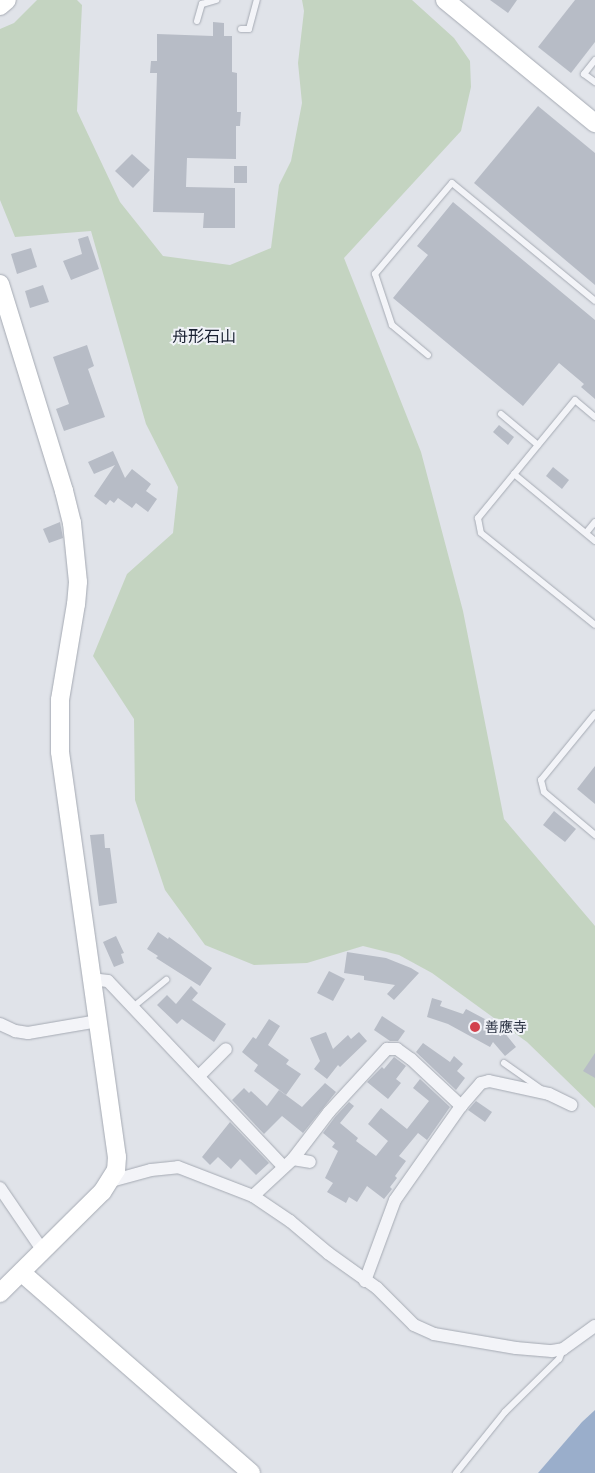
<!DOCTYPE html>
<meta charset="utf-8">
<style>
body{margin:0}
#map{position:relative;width:595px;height:1473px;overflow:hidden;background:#e0e3e9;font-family:"Noto Sans","Noto Sans JP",sans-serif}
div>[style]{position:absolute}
.green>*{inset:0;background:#c4d4c1}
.water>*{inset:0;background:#9aaecb}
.building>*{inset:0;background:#b7bcc6}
.roads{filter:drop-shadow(0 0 1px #a5aab3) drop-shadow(0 0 1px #a5aab3)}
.lane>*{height:6px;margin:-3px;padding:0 3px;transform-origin:3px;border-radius:3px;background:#f3f4f8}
.street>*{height:12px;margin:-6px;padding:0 6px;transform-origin:6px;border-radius:6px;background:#f3f4f8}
.secondary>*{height:18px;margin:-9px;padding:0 9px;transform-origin:9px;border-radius:9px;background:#fff}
.dots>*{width:14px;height:14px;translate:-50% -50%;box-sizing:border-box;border:2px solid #f0f2f7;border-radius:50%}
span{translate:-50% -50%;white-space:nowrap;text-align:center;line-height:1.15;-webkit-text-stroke:4px #f0f2f7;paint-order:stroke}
.poi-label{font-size:14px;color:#283041}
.left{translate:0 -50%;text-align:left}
.quarter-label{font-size:16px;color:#1a2132}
</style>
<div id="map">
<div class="green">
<i style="clip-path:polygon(37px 0,77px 0,82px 5px,77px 111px,120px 202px,163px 256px,230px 265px,271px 248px,279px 185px,291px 161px,302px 103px,298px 63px,304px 11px,302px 0,412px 0,454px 38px,470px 61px,471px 87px,461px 131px,344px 258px,421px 452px,463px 611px,504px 819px,595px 926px,595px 1108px,527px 1042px,432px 973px,399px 955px,363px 946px,307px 963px,254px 965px,205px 945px,165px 890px,135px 800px,134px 719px,93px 656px,127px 574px,173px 533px,178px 487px,146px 424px,91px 231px,15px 237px,0 200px,0 29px,14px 23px)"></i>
</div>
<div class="water">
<i style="clip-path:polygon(595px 1410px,595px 1473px,538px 1473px,582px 1422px)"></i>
</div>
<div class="building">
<i style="clip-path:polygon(490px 0,517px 0,508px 13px)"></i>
<i style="clip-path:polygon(575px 0,595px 0,595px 42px,571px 73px,538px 47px)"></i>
<i style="clip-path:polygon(213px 22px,224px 23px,224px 36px,232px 36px,232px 72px,237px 73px,237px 112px,241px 112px,240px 126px,236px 126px,236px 159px,187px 158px,186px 187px,235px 188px,235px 228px,203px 228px,204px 213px,153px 212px,157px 73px,150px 73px,151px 61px,157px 61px,157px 34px,213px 36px)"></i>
<i style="clip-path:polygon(538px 106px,595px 153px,595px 285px,474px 183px)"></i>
<i style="clip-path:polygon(132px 154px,150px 170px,133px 188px,115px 171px)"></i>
<i style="clip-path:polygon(234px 166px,247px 166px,247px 183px,234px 183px)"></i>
<i style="clip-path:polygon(453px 202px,595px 320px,595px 399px,581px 387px,584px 384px,559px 363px,523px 406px,393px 298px,428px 255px,417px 246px)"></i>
<i style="clip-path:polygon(88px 236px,99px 269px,71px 280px,63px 261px,82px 254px,78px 239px)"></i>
<i style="clip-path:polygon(31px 248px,37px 267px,17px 274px,11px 254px)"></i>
<i style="clip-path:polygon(43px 285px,49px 302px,30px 308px,25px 291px)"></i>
<i style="clip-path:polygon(87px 345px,94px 366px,88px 369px,105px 417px,64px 431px,56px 409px,69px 404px,53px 357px)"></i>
<i style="clip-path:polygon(499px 425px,514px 437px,508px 445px,493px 432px)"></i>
<i style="clip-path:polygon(113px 451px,125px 478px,132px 469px,151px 484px,146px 491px,157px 499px,148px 512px,136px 503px,132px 508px,118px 498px,114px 503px,110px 500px,106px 505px,94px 496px,115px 465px,94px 474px,88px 462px)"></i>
<i style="clip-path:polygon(553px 467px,569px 480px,562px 489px,546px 476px)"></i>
<i style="clip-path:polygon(60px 522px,63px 538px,49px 543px,43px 529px)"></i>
<i style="clip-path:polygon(595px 766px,595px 804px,577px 789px)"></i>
<i style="clip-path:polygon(554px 811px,576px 829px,565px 842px,543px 825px)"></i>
<i style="clip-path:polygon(104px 834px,105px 848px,110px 848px,117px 903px,99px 906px,90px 835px)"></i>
<i style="clip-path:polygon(158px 932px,168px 939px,169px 937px,212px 968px,200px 986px,156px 958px,158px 956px,147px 949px)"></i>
<i style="clip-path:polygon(116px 936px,124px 953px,121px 954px,124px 963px,114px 967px,103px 942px)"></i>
<i style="clip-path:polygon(347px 952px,386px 958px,411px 968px,419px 973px,394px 1000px,387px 994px,395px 985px,364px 980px,364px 976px,344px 973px)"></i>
<i style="clip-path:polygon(329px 971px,345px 979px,333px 1001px,317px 993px)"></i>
<i style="clip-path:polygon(191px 986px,198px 993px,192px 1000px,226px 1024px,214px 1042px,182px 1019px,177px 1024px,157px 1005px,167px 995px,176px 1004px)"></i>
<i style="clip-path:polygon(432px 998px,442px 1001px,440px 1006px,463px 1014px,466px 1009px,500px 1027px,516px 1047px,505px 1056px,493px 1042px,490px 1047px,448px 1024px,427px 1017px)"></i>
<i style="clip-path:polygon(382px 1016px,405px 1031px,398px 1041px,390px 1041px,374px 1030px)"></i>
<i style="clip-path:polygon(269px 1019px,280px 1026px,268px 1045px,289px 1060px,286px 1064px,301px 1074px,286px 1095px,254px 1071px,258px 1065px,242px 1052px,253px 1037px,256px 1039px)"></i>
<i style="clip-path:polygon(326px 1032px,333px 1049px,348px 1035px,351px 1039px,359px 1032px,367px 1041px,340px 1067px,338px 1065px,327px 1079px,314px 1069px,320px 1061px,310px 1038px)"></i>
<i style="clip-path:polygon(423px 1043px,450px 1062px,454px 1056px,463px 1064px,457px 1071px,465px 1078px,456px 1090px,416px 1052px)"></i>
<i style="clip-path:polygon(595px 1053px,595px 1078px,583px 1071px)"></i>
<i style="clip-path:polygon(394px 1057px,406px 1066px,396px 1079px,401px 1083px,388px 1099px,367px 1082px,382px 1067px,384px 1069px)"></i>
<i style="clip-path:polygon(420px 1079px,450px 1107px,427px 1140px,418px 1133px,399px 1156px,406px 1161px,395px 1176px,397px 1178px,390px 1187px,392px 1189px,384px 1199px,367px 1186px,357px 1202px,349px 1197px,346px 1203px,327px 1192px,333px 1183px,325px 1178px,338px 1151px,332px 1147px,335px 1143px,323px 1133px,335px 1117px,349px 1102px,354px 1106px,340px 1123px,358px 1138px,356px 1141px,376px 1156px,388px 1141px,368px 1124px,381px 1108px,407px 1129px,429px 1101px,413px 1088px)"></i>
<i style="clip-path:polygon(325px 1083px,336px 1092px,303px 1133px,282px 1116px,264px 1134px,232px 1100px,244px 1088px,249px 1093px,251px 1091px,267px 1106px,279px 1090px,302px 1107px)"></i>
<i style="clip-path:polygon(476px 1101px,492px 1112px,485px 1122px,468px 1110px)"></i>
<i style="clip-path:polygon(230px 1122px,269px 1163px,256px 1175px,240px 1159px,231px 1169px,218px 1157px,210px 1165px,202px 1157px)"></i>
</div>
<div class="roads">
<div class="lane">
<i style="left:197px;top:21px;width:18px;rotate:-74deg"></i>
<i style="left:202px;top:4px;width:15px;rotate:-16deg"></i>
<i style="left:241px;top:29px;width:8px"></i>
<i style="left:249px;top:29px;width:30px;rotate:-75deg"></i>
<i style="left:595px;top:60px;width:18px;rotate:128deg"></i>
<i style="left:584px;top:74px;width:14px;rotate:36deg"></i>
<i style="left:428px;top:355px;width:47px;rotate:-140.2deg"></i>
<i style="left:392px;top:325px;width:54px;rotate:-108.4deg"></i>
<i style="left:375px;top:274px;width:119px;rotate:-49.8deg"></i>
<i style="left:452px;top:183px;width:185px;rotate:39.5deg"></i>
<i style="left:501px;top:414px;width:48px;rotate:40deg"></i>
<i style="left:595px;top:417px;width:26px;rotate:-140deg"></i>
<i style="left:575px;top:400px;width:153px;rotate:129.4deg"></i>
<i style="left:478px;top:518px;width:15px;rotate:79deg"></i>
<i style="left:481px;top:533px;width:146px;rotate:38.9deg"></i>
<i style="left:514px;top:474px;width:105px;rotate:39.6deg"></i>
<i style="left:586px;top:533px;width:14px;rotate:-51deg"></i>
<i style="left:595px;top:714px;width:85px;rotate:129.3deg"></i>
<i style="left:541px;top:780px;width:12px;rotate:76deg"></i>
<i style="left:544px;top:792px;width:67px;rotate:40.1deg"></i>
<i style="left:133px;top:1007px;width:43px;rotate:-39.3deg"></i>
<i style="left:504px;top:1063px;width:45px;rotate:35.1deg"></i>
<i style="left:456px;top:1473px;width:78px;rotate:-51.2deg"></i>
<i style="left:505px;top:1412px;width:76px;rotate:-44.5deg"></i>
<i style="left:559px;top:1359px;width:10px;rotate:-66deg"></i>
</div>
<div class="street">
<i style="left:91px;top:979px;width:17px;rotate:7deg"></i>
<i style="left:108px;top:981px;width:256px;rotate:46.6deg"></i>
<i style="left:0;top:1024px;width:17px;rotate:25deg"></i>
<i style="left:15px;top:1031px;width:13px;rotate:9deg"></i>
<i style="left:28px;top:1033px;width:71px;rotate:-9.7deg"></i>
<i style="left:199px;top:1076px;width:38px;rotate:-45deg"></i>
<i style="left:293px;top:1159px;width:17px;rotate:10deg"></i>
<i style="left:111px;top:1181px;width:41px;rotate:-15.4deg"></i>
<i style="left:151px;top:1170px;width:27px;rotate:-6deg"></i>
<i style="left:178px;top:1167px;width:80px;rotate:21.1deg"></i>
<i style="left:253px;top:1196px;width:45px;rotate:34deg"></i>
<i style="left:290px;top:1221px;width:50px;rotate:40.1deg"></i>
<i style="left:328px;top:1253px;width:60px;rotate:35.5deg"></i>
<i style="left:377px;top:1288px;width:52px;rotate:45deg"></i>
<i style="left:414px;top:1325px;width:22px;rotate:24deg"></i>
<i style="left:434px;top:1334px;width:83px;rotate:9.7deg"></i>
<i style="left:516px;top:1348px;width:36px;rotate:5deg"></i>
<i style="left:552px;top:1351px;width:11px;rotate:-10deg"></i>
<i style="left:563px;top:1349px;width:39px;rotate:-36deg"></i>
<i style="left:0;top:1188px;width:76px;rotate:55.7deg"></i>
<i style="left:253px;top:1196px;width:54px;rotate:-42.8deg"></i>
<i style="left:293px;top:1159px;width:59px;rotate:-52.5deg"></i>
<i style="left:329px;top:1112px;width:86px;rotate:-47.4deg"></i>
<i style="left:387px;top:1049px;width:10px"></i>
<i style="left:397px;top:1049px;width:17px;rotate:36deg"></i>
<i style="left:411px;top:1059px;width:69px;rotate:43.2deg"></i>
<i style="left:365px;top:1281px;width:86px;rotate:-69.7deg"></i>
<i style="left:395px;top:1200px;width:115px;rotate:-54.9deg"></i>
<i style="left:461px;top:1106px;width:30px;rotate:-49deg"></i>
<i style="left:481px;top:1083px;width:8px;rotate:-14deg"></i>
<i style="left:489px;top:1081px;width:61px;rotate:12.2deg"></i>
<i style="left:549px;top:1094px;width:25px;rotate:26deg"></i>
</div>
<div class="secondary">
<i style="left:445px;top:0;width:194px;rotate:39.4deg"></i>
<i style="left:0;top:6px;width:9px;rotate:-41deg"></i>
<i style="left:0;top:284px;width:217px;rotate:72.8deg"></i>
<i style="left:64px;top:491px;width:33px;rotate:76deg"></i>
<i style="left:72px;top:523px;width:59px;rotate:84.2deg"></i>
<i style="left:78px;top:582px;width:22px;rotate:95deg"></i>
<i style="left:76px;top:604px;width:97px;rotate:99.5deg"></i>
<i style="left:60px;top:700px;width:52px;rotate:90deg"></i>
<i style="left:60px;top:752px;width:409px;rotate:82deg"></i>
<i style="left:117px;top:1157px;width:13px;rotate:94deg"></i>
<i style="left:116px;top:1170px;width:26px;rotate:122deg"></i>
<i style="left:102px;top:1192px;width:144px;rotate:135.3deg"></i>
<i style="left:22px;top:1273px;width:304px;rotate:41.1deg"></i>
</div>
</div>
<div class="dots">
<i style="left:475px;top:1027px;background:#d2414d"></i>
</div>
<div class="poi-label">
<span class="left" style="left:485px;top:1027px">善應寺</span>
</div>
<div class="quarter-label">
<span style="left:204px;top:336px">舟形石山</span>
</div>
</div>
